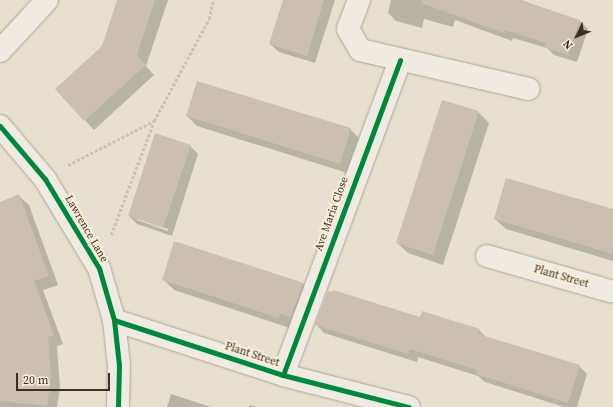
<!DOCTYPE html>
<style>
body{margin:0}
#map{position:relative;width:613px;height:407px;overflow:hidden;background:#e7e0d1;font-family:"Source Serif 4",serif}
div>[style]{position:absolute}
.shadow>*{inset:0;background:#0003}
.building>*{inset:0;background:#cbbfb2}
.path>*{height:2.5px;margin-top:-1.25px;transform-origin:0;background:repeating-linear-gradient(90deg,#c8c2b9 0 3px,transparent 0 5px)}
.roads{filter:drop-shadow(0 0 1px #ada599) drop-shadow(0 0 1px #ada599)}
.minor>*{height:22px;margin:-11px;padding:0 11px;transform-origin:11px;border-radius:11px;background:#efebe3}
.cycleway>*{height:5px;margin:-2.5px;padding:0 2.5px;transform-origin:2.5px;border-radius:2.5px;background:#00873e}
span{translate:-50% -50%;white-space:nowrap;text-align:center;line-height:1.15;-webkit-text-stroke:4px #f7eed8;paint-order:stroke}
.street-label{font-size:11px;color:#3d2e20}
.north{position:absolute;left:557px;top:16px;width:40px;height:40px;-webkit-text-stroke:3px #f7eed8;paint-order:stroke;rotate:227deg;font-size:11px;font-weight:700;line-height:16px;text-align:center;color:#3d2e20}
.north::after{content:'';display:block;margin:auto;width:14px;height:18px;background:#3d2e20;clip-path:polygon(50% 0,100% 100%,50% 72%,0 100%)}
.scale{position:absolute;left:16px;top:373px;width:94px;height:18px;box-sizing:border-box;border:2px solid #3d2e20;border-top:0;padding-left:5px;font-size:12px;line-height:14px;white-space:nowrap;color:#3d2e20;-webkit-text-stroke:3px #f7eed8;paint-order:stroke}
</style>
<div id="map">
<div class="shadow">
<i style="clip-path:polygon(118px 0,168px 0,146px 66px,154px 75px,94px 130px,85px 120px,102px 47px)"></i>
<i style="clip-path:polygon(284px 0,335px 0,315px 63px,279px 52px,270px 44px)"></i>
<i style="clip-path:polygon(391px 0,521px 0,580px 21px,588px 29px,577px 62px,554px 55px,547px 48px,513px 38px,512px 41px,455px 20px,453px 27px,424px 19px,422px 28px,396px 21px,388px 13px)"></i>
<i style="clip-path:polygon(478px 112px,489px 123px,443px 265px,408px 253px,397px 243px)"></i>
<i style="clip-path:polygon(187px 116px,350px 129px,361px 140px,351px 174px,197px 126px)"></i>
<i style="clip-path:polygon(evenodd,190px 146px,198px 154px,172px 236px,137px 224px,129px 216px,190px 146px,137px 218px,168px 229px,168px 231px,137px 220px,137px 218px)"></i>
<i style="clip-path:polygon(19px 196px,29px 205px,58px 285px,43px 290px,63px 344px,57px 346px,60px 388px,57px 407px,0 407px,0 203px)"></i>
<i style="clip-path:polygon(613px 210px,613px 261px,506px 229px,495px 219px)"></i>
<i style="clip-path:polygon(163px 279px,303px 284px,314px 295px,290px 328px,174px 290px)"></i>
<i style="clip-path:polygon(421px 318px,479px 330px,486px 337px,579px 366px,587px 374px,577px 407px,564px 407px,485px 382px,478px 376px,418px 357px,417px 362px,324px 333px,316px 324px)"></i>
<i style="clip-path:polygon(171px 394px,211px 407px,167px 407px)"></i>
<i style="clip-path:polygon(250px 405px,257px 407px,249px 407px)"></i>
</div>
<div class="building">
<i style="clip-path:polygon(117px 0,155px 0,137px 55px,146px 65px,84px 121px,55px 89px,102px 46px)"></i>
<i style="clip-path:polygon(283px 0,324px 0,307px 56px,269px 44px)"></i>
<i style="clip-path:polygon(422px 0,520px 0,580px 20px,568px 55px,544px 47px,546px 43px,505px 30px,504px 33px,421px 3px)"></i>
<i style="clip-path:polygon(197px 81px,351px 128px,340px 164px,186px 116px)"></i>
<i style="clip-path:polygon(442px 100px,479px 111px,433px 255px,396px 243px)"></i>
<i style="clip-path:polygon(155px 133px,191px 145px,163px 228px,128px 216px)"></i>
<i style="clip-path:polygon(506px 178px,613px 209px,613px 254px,494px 219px)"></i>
<i style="clip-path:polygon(19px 194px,49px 276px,34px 281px,54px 335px,48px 337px,51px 378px,47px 406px,0 401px,0 202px)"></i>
<i style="clip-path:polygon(174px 241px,304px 283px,291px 317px,280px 314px,279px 318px,162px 280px)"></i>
<i style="clip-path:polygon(333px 290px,420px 317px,422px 311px,480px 329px,478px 334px,580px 365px,568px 403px,476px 374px,477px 370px,410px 349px,408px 354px,315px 325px,328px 291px,332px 292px)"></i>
</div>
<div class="path">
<i style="left:68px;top:165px;width:97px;rotate:-27.1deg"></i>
<i style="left:154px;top:121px;width:116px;rotate:-61.7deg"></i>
<i style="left:209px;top:19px;width:19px;rotate:-78deg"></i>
<i style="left:111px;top:235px;width:122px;rotate:-69.3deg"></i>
</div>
<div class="roads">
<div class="minor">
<i style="left:359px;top:0;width:31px;rotate:111deg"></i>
<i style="left:348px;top:29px;width:24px;rotate:60deg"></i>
<i style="left:360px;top:50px;width:173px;rotate:13deg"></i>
<i style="left:0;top:51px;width:69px;rotate:-47.3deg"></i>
<i style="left:0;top:126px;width:70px;rotate:49.7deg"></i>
<i style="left:45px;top:179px;width:104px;rotate:58.8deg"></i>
<i style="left:99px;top:268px;width:54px;rotate:73.9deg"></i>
<i style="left:114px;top:320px;width:45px;rotate:83.7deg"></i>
<i style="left:119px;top:365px;width:42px;rotate:91.4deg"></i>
<i style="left:487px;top:256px;width:131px;rotate:15.9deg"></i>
<i style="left:114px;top:320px;width:178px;rotate:18deg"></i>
<i style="left:283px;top:375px;width:130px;rotate:14.3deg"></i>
<i style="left:283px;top:375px;width:336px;rotate:-69.6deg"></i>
</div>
</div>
<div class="cycleway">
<i style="left:0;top:126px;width:70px;rotate:49.7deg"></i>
<i style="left:45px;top:179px;width:104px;rotate:58.8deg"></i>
<i style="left:99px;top:268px;width:54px;rotate:73.9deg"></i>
<i style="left:114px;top:320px;width:45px;rotate:83.7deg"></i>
<i style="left:119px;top:365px;width:42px;rotate:91.4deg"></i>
<i style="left:114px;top:320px;width:178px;rotate:18deg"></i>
<i style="left:283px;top:375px;width:130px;rotate:14.3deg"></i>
<i style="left:283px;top:375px;width:336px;rotate:-69.6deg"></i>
</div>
<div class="street-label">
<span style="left:332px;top:214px;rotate:-70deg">Ave Maria Close</span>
<span style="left:86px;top:229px;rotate:60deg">Lawrence Lane</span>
<span style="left:561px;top:277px;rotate:16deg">Plant Street</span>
<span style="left:252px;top:355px;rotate:18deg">Plant Street</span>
</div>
<div class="north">N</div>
<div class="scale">20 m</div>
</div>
